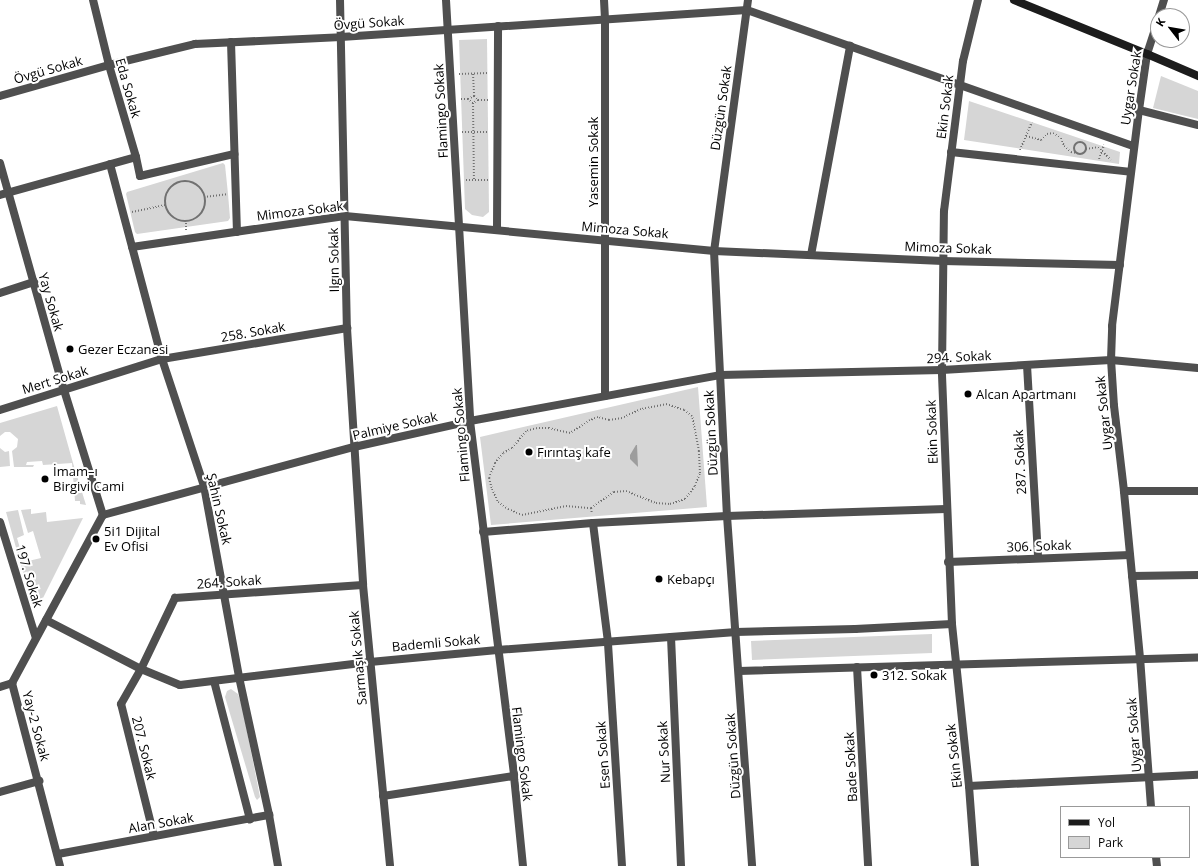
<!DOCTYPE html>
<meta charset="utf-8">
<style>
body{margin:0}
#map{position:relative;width:1198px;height:866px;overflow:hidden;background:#fff;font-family:"Open Sans",sans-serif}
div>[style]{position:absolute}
.green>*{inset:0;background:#d6d6d6}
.water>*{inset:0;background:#9d9d9d}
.path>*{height:2px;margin-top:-1px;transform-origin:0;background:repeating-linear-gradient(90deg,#717171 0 1px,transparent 0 3px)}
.path>.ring{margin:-1px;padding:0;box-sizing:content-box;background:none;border:2px solid #717171;border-radius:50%}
.street>*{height:8px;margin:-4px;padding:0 4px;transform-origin:4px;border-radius:4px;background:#4f4f4f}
.secondary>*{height:8px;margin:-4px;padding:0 4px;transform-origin:4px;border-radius:4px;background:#1c1c1c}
.dots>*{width:11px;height:11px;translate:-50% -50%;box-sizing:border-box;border:2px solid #fff;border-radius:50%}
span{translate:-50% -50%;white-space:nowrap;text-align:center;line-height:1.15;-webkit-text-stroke:4px #fff;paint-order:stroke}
.street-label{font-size:13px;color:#000}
.poi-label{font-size:13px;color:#000}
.left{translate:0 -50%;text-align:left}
.legend{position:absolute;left:1060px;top:806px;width:130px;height:52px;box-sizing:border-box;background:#fff;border:1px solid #999;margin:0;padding:5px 7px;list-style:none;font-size:12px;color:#000}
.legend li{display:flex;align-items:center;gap:8px;height:20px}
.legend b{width:20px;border:1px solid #999}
.north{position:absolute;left:1150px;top:8px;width:40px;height:40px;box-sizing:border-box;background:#fff;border:1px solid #999;border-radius:50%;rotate:301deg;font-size:11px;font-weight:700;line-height:16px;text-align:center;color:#000}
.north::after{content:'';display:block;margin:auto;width:14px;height:18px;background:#000;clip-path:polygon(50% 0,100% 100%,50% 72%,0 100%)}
</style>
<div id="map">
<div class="green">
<i style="clip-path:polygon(487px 39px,489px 212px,483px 217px,472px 215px,465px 209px,459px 40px)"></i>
<i style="clip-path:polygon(1161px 76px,1198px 91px,1198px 119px,1153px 108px)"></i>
<i style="clip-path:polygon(969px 101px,1120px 152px,1119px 164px,964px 140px)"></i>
<i style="clip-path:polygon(223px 163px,225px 165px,228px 194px,230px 218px,228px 221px,137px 234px,135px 232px,126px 194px,127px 192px)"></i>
<i style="clip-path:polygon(698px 387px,707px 507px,491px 525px,480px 437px)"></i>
<i style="clip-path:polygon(57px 406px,73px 463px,86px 505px,80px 504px,80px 501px,75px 501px,72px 463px,43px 465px,42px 461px,27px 462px,26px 465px,34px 465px,33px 467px,14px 467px,12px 451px,17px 447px,18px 439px,10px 432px,5px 432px,0 436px,0 423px)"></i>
<i style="clip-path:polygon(0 448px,5px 452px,9px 451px,10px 466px,0 467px)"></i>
<i style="clip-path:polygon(31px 509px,31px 514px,46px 512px,47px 522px,83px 518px,41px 602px,31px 601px,6px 512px,18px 510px,24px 535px,17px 538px,24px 562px,41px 558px,33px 531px,28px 533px,21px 510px)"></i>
<i style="clip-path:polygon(932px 634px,932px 653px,752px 660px,751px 641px)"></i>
<i style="clip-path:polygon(231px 689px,238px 694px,242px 706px,260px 797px,257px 800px,255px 797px,225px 697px,227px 691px)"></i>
</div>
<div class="water">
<i style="clip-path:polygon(636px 445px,637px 445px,638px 467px,630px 459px,630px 455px)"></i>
</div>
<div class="path">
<i style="left:459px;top:74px;width:29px;rotate:-2deg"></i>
<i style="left:473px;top:74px;width:22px;rotate:87deg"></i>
<i style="left:461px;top:99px;width:7px"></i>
<i style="left:468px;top:99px;width:7px;rotate:-27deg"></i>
<i style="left:474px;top:96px;width:6px;rotate:45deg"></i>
<i style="left:478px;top:100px;width:6px;rotate:149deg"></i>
<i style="left:473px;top:103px;width:6px;rotate:-141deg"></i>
<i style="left:478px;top:100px;width:10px"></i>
<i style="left:473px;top:103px;width:77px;rotate:89.3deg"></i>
<i style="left:462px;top:132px;width:26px"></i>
<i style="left:1026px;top:136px;width:16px;rotate:15deg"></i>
<i style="left:1041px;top:140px;width:8px;rotate:-45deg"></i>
<i style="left:1047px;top:134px;width:6px;rotate:-9deg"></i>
<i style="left:1053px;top:133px;width:9px;rotate:32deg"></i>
<i style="left:1061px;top:138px;width:9px;rotate:69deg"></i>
<i style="left:1064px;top:146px;width:9px;rotate:41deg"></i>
<i style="left:1071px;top:152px;width:6px;rotate:9deg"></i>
<i class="ring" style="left:1074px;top:142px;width:10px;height:10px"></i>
<i style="left:1086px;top:149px;width:12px;rotate:-9deg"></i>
<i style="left:1098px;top:147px;width:18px;rotate:45deg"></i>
<i style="left:1020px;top:150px;width:30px;rotate:-67deg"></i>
<i style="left:1099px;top:159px;width:15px;rotate:-70deg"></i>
<i style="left:466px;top:180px;width:23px"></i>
<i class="ring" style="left:165px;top:181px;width:38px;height:38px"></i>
<i style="left:204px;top:197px;width:23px;rotate:-7deg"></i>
<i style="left:132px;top:212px;width:35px;rotate:-12deg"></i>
<i style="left:186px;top:220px;width:11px;rotate:90deg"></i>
<i style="left:591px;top:508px;width:28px;rotate:-35deg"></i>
<i style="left:614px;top:492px;width:12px;rotate:-5deg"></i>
<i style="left:626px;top:491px;width:32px;rotate:22deg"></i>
<i style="left:656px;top:503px;width:14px;rotate:4deg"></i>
<i style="left:670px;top:504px;width:16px;rotate:-18deg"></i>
<i style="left:685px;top:499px;width:16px;rotate:-52deg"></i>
<i style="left:695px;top:486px;width:14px;rotate:-69deg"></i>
<i style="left:700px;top:473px;width:22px;rotate:-93deg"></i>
<i style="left:699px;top:451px;width:36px;rotate:-101deg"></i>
<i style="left:692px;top:416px;width:10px;rotate:-143deg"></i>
<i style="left:684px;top:410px;width:18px;rotate:-161deg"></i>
<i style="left:667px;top:404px;width:26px;rotate:169deg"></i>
<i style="left:641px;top:409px;width:21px;rotate:155deg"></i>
<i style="left:622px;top:418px;width:13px;rotate:171deg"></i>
<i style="left:609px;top:420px;width:11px;rotate:-165deg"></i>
<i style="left:598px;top:417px;width:9px;rotate:159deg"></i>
<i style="left:590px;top:420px;width:24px;rotate:147deg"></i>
<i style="left:570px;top:433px;width:22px;rotate:-167deg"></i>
<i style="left:549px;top:428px;width:12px;rotate:180deg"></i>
<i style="left:537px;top:428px;width:11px;rotate:165deg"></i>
<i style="left:526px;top:431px;width:22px;rotate:129deg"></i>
<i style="left:512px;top:448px;width:10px;rotate:151deg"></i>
<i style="left:503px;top:453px;width:13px;rotate:129deg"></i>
<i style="left:495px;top:463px;width:16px;rotate:112deg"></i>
<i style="left:489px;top:478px;width:11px;rotate:75deg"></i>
<i style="left:492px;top:489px;width:14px;rotate:65deg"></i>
<i style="left:498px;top:502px;width:12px;rotate:35deg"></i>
<i style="left:508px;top:509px;width:15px;rotate:23deg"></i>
<i style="left:522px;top:515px;width:45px;rotate:-11.6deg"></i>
<i style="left:566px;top:506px;width:25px;rotate:5deg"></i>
<i style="left:591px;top:508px;width:6px;rotate:81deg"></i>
</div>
<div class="street">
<i style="left:340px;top:0;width:328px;rotate:88.8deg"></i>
<i style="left:347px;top:328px;width:257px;rotate:86.4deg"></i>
<i style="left:363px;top:585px;width:282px;rotate:84.5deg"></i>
<i style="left:446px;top:0;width:422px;rotate:86.7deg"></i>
<i style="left:470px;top:421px;width:358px;rotate:82.9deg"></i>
<i style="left:514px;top:776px;width:90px;rotate:84.3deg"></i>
<i style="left:604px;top:0;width:20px;rotate:87deg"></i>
<i style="left:605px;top:20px;width:376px;rotate:90deg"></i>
<i style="left:748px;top:0;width:253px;rotate:97.7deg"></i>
<i style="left:714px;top:251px;width:265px;rotate:87.2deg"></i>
<i style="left:727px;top:516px;width:351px;rotate:85.9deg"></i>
<i style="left:1159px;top:16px;width:17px;rotate:-73deg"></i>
<i style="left:231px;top:42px;width:190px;rotate:88.2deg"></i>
<i style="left:0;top:96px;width:113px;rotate:-15.9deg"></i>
<i style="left:109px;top:65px;width:89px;rotate:-13.7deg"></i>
<i style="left:195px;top:44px;width:146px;rotate:-2.7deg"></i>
<i style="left:341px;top:37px;width:407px;rotate:-3.8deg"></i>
<i style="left:747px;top:10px;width:410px;rotate:19.4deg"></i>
<i style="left:1139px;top:110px;width:61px;rotate:14.3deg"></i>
<i style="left:951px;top:152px;width:181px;rotate:6.3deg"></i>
<i style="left:136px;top:157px;width:19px;rotate:78deg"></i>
<i style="left:140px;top:176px;width:97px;rotate:-13.2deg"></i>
<i style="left:0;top:163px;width:236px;rotate:74.3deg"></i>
<i style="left:64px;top:390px;width:131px;rotate:72.7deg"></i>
<i style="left:110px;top:164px;width:202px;rotate:75.1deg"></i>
<i style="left:162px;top:359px;width:134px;rotate:71.7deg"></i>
<i style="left:204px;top:486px;width:194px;rotate:79.6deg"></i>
<i style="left:239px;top:677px;width:141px;rotate:77.7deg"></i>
<i style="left:269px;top:815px;width:52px;rotate:80deg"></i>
<i style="left:0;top:195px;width:141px;rotate:-15.6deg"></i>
<i style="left:136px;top:157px;width:96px;rotate:-106.4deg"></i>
<i style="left:109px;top:65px;width:67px;rotate:-103.8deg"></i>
<i style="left:497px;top:230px;width:204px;rotate:-89.7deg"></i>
<i style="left:132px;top:247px;width:215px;rotate:-8.3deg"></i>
<i style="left:345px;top:216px;width:371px;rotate:5.4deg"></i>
<i style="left:714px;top:251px;width:229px;rotate:2.5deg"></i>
<i style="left:943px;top:261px;width:177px;rotate:1.3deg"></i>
<i style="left:811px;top:255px;width:213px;rotate:-79.4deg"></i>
<i style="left:0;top:293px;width:36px;rotate:-18deg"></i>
<i style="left:1027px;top:365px;width:193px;rotate:86.7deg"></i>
<i style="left:0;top:410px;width:170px;rotate:-17.5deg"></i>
<i style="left:162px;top:359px;width:188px;rotate:-9.5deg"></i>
<i style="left:1124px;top:491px;width:74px"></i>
<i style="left:103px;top:515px;width:260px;rotate:-15.2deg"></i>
<i style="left:354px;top:447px;width:119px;rotate:-12.6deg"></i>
<i style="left:470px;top:421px;width:254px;rotate:-10.4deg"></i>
<i style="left:720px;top:375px;width:222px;rotate:-1.3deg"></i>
<i style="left:942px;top:370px;width:169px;rotate:-3.4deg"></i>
<i style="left:1111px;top:360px;width:87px;rotate:5.3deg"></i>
<i style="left:0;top:522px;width:121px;rotate:72.8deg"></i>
<i style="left:483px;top:532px;width:110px;rotate:-4.7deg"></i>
<i style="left:948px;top:562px;width:182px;rotate:-2.2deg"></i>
<i style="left:1132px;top:576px;width:66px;rotate:-0.9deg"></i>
<i style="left:46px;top:620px;width:107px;rotate:27.3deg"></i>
<i style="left:141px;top:669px;width:42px;rotate:22.3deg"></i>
<i style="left:180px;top:685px;width:191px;rotate:-6.9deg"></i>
<i style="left:370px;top:662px;width:128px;rotate:-5.4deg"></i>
<i style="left:497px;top:650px;width:240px;rotate:-4.3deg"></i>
<i style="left:736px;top:632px;width:119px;rotate:-1.4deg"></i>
<i style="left:855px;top:629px;width:97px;rotate:-3deg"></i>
<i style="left:671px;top:637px;width:229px;rotate:87.5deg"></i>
<i style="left:857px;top:667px;width:199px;rotate:86.8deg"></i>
<i style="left:739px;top:671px;width:459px;rotate:-1.7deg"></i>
<i style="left:214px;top:681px;width:143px;rotate:75.4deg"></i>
<i style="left:0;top:687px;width:13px;rotate:-18deg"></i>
<i style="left:969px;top:786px;width:229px;rotate:-2.8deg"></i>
<i style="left:0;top:792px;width:41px;rotate:-15.8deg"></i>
<i style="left:383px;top:796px;width:133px;rotate:-8.7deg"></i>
<i style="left:1151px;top:807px;width:149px;rotate:-94.2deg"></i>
<i style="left:1140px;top:658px;width:168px;rotate:-95.5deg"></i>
<i style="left:1124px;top:491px;width:86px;rotate:-96.7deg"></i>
<i style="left:1114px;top:406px;width:46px;rotate:-93.7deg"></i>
<i style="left:1111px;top:360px;width:34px;rotate:-88deg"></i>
<i style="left:1112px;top:326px;width:218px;rotate:-82.9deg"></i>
<i style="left:1139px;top:110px;width:57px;rotate:-81.9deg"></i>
<i style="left:1147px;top:54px;width:36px;rotate:-72deg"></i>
<i style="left:154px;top:836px;width:136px;rotate:-104deg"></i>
<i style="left:121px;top:704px;width:40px;rotate:-60.3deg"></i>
<i style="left:141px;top:669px;width:79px;rotate:-64.4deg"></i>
<i style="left:175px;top:598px;width:188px;rotate:-4deg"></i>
<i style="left:58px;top:854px;width:215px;rotate:-10.5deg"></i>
<i style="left:1156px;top:857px;width:9px;rotate:84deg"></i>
<i style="left:60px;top:866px;width:189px;rotate:-104.7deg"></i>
<i style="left:12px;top:683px;width:191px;rotate:-61.6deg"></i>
<i style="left:622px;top:866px;width:224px;rotate:-93.6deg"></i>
<i style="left:608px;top:642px;width:120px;rotate:-97.2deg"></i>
<i style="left:593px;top:523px;width:134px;rotate:-3deg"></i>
<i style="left:727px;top:516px;width:219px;rotate:-1.8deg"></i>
<i style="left:975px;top:866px;width:80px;rotate:-94.3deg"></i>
<i style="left:969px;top:786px;width:163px;rotate:-96deg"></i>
<i style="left:952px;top:624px;width:254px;rotate:-92.3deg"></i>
<i style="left:942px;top:370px;width:159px;rotate:-89.3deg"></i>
<i style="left:944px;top:211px;width:151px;rotate:-82.8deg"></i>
<i style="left:963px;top:61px;width:63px;rotate:-76.2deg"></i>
</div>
<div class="secondary">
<i style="left:1014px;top:0;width:144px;rotate:22.1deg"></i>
<i style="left:1147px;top:54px;width:56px;rotate:23.3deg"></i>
</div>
<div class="dots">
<i style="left:70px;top:349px;background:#000"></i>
<i style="left:968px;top:394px;background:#000"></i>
<i style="left:529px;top:452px;background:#000"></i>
<i style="left:45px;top:479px;background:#000"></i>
<i style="left:96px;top:539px;background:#000"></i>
<i style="left:659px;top:579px;background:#000"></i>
<i style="left:874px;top:675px;background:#000"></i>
</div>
<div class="street-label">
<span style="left:369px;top:23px;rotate:-4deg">Övgü Sokak</span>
<span style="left:48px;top:70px;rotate:-16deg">Övgü Sokak</span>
<span style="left:128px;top:88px;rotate:74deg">Eda Sokak</span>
<span style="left:1131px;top:88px;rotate:-81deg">Uygar Sokak</span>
<span style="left:945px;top:107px;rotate:-83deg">Ekin Sokak</span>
<span style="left:721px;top:108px;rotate:-82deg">Düzgün Sokak</span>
<span style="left:441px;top:111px;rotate:-93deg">Flamingo Sokak</span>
<span style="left:593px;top:162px;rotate:-90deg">Yasemin Sokak</span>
<span style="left:300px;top:211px;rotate:-7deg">Mimoza Sokak</span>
<span style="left:625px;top:230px;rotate:5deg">Mimoza Sokak</span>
<span style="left:948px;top:248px;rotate:2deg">Mimoza Sokak</span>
<span style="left:334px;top:260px;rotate:-91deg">Ilgın Sokak</span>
<span style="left:51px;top:302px;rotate:74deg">Yay Sokak</span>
<span style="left:253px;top:332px;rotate:-10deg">258. Sokak</span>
<span style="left:959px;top:357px;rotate:-3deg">294. Sokak</span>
<span style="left:55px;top:380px;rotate:-17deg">Mert Sokak</span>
<span style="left:1104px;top:413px;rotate:-96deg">Uygar Sokak</span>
<span style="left:395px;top:426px;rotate:-13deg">Palmiye Sokak</span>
<span style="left:932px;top:432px;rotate:-92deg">Ekin Sokak</span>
<span style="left:711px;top:433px;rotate:-93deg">Düzgün Sokak</span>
<span style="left:461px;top:435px;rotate:-95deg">Flamingo Sokak</span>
<span style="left:1020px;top:462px;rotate:-93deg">287. Sokak</span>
<span style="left:219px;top:509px;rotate:77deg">Şahin Sokak</span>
<span style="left:1039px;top:546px;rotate:-2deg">306. Sokak</span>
<span style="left:29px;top:576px;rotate:73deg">197. Sokak</span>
<span style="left:229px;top:582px;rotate:-4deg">264. Sokak</span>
<span style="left:436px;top:643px;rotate:-5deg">Bademli Sokak</span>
<span style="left:358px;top:658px;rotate:-95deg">Sarmaşık Sokak</span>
<span style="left:36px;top:726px;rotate:75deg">Yay-2 Sokak</span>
<span style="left:1134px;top:735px;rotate:-94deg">Uygar Sokak</span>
<span style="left:144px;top:748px;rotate:76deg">207. Sokak</span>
<span style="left:664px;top:752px;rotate:-93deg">Nur Sokak</span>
<span style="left:522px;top:754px;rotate:83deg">Flamingo Sokak</span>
<span style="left:603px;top:755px;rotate:-94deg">Esen Sokak</span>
<span style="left:733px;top:756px;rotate:-94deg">Düzgün Sokak</span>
<span style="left:954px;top:756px;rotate:-96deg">Ekin Sokak</span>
<span style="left:851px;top:767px;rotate:-93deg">Bade Sokak</span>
<span style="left:161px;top:823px;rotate:-10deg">Alan Sokak</span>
</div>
<div class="poi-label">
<span class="left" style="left:78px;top:349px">Gezer Eczanesi</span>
<span class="left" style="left:976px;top:394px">Alcan Apartmanı</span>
<span class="left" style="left:537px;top:452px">Fırıntaş kafe</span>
<span class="left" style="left:53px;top:479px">İmam–ı<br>Birgivi Cami</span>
<span class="left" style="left:104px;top:539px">5i1 Dijital<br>Ev Ofisi</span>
<span class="left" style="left:667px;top:579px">Kebapçı</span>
<span class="left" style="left:882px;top:675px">312. Sokak</span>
</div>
<ul class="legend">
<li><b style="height:5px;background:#1c1c1c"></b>Yol</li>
<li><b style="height:11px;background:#d6d6d6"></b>Park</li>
</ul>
<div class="north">K</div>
</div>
